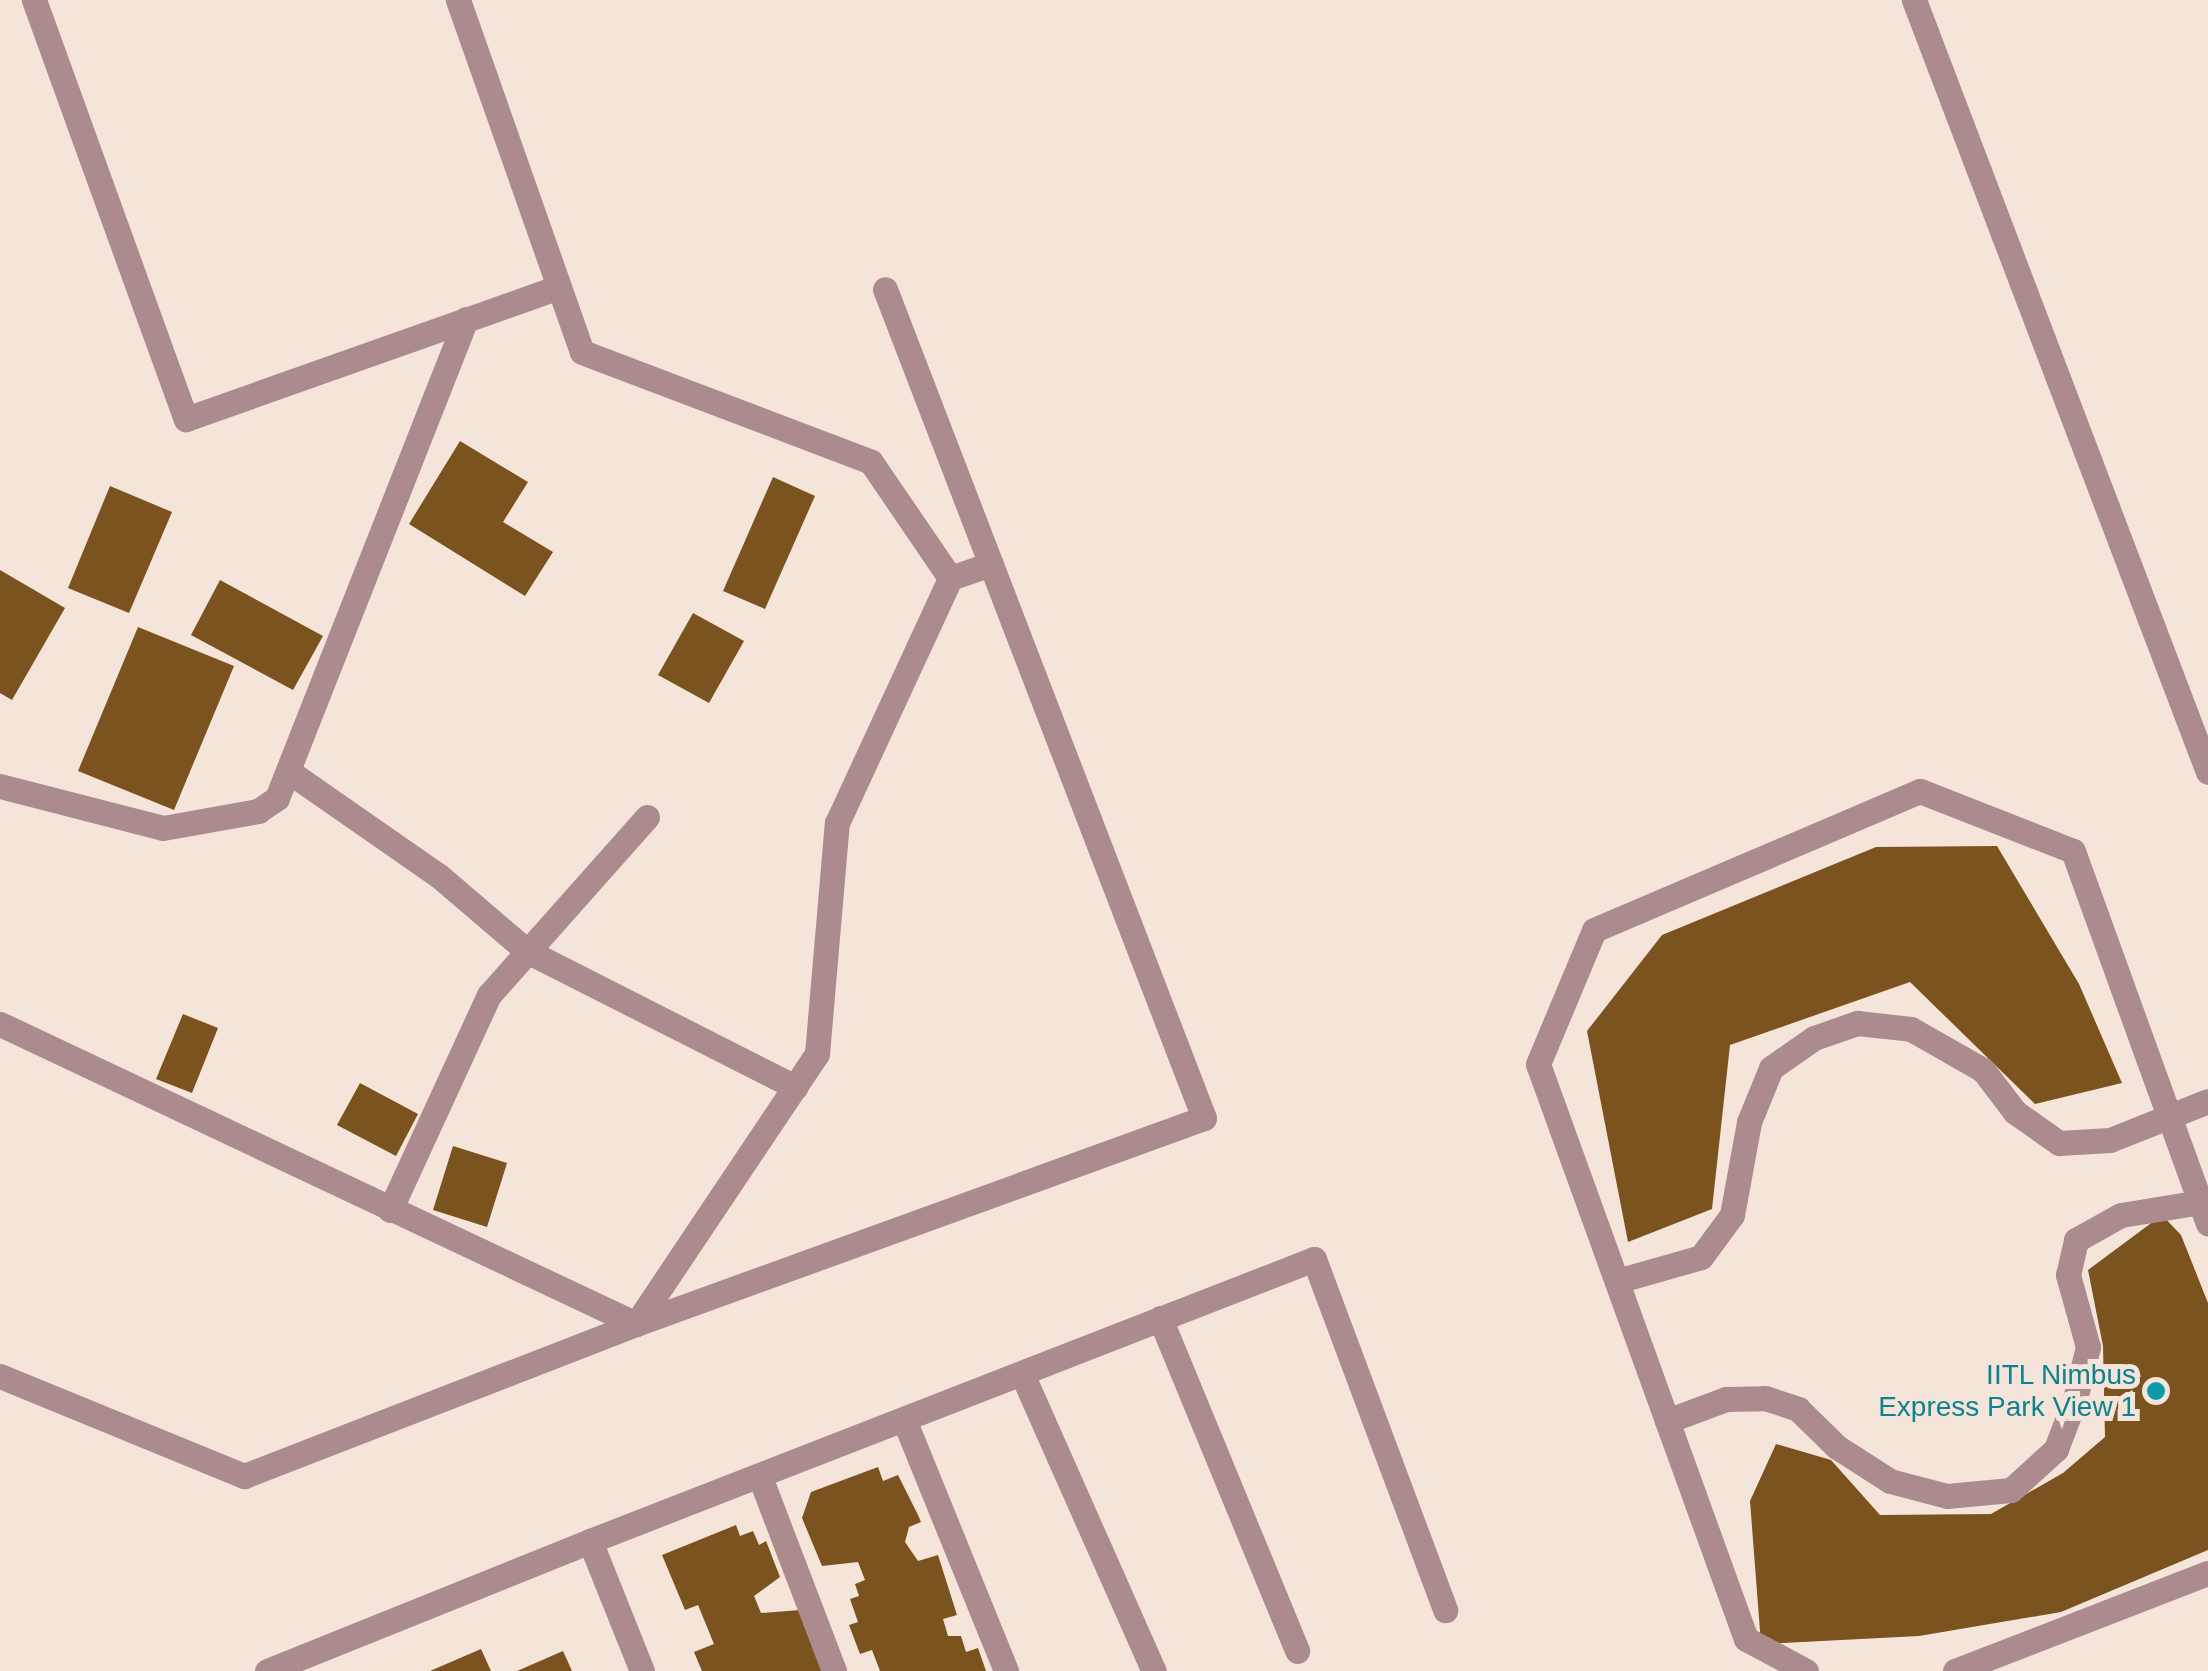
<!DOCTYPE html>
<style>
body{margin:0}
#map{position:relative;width:2208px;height:1671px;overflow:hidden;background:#f5e4d9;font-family:Helvetica,sans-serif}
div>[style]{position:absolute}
.building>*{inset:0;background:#7a531f}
.minor>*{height:25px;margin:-12.5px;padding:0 12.5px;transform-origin:12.5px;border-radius:12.5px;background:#ab8b8e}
.dots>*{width:28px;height:28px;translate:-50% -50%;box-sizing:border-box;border:5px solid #f5e4d9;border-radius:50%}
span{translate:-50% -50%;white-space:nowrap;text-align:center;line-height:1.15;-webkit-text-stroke:10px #f5e4d9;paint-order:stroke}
.culture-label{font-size:28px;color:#0d838f}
.right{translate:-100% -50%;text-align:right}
</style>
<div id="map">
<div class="building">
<i style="clip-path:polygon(460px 441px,528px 482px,503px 522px,553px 552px,525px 596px,409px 524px)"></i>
<i style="clip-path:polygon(773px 477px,815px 496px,765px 609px,723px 591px)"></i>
<i style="clip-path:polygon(110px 486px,172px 512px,129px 613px,68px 588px)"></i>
<i style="clip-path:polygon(0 570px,65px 608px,12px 700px,0 693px)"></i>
<i style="clip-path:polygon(220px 580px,323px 636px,293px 690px,191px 635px)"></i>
<i style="clip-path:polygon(693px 613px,744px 641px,709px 703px,658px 675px)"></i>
<i style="clip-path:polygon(138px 627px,234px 666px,174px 810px,78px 771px)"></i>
<i style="clip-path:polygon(1997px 846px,2079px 984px,2122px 1083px,2035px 1104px,1910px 982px,1730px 1045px,1712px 1209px,1628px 1242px,1587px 1031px,1662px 935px,1876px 847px)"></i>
<i style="clip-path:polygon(183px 1014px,218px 1028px,192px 1093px,156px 1079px)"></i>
<i style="clip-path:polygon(360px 1083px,418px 1114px,396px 1156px,337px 1125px)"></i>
<i style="clip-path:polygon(453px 1146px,507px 1163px,487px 1227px,433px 1210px)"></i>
<i style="clip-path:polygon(2162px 1215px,2181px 1235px,2208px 1303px,2208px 1550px,2061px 1612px,1919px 1636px,1761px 1644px,1750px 1501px,1776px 1444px,1831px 1460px,1880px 1515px,1991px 1514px,2063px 1473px,2105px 1437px,2103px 1346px,2088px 1270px)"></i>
<i style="clip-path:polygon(878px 1467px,883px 1481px,898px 1475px,918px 1515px,921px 1522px,909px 1527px,905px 1542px,918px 1561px,938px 1555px,957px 1615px,943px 1619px,948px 1636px,961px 1636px,966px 1652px,978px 1648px,986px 1671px,880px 1671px,872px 1650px,860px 1654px,849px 1625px,858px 1622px,850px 1599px,859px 1596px,855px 1584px,865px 1580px,858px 1562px,822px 1566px,802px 1518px,811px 1492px)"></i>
<i style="clip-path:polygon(736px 1525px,740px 1536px,753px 1531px,759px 1545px,766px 1541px,780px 1577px,754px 1596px,761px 1613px,800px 1610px,824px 1671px,702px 1671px,694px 1652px,714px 1644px,698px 1605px,685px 1610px,662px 1555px)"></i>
<i style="clip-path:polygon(481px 1649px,491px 1671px,430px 1671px)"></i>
<i style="clip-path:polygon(563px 1651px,572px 1671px,517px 1671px)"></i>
</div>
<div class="minor">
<i style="left:34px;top:0;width:446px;rotate:70.1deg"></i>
<i style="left:186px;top:419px;width:395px;rotate:-19.5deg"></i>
<i style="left:458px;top:0;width:373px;rotate:70.6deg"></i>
<i style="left:582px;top:352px;width:309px;rotate:20.8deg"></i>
<i style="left:871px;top:462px;width:140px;rotate:55.7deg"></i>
<i style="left:950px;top:578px;width:43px;rotate:-18.9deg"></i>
<i style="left:1914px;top:0;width:826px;rotate:69.15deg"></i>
<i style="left:291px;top:773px;width:179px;rotate:34.8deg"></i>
<i style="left:438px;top:875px;width:117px;rotate:40.5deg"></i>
<i style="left:527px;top:951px;width:301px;rotate:26.9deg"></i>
<i style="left:0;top:786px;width:168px;rotate:14.4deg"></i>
<i style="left:163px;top:828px;width:97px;rotate:-10.1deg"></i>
<i style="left:258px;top:811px;width:23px;rotate:-34deg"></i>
<i style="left:277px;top:798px;width:515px;rotate:-68.47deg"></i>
<i style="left:0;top:1024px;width:703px;rotate:25.25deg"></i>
<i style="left:636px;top:1324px;width:325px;rotate:-56.2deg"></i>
<i style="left:817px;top:1054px;width:232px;rotate:-85.1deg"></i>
<i style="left:837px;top:823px;width:270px;rotate:-65.2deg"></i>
<i style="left:390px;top:1210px;width:237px;rotate:-65.3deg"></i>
<i style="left:489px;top:995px;width:238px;rotate:-48.4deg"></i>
<i style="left:1617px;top:1281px;width:87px;rotate:-15.9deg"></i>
<i style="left:1701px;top:1257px;width:52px;rotate:-53.6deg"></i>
<i style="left:1732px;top:1215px;width:95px;rotate:-79.6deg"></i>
<i style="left:1749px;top:1122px;width:58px;rotate:-67.8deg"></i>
<i style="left:1771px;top:1068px;width:52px;rotate:-34.9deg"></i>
<i style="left:1814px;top:1038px;width:46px;rotate:-19.2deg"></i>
<i style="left:1857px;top:1023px;width:54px;rotate:6.3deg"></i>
<i style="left:1911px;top:1029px;width:83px;rotate:29.7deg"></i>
<i style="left:1983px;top:1070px;width:53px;rotate:52.7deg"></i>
<i style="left:2015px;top:1112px;width:54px;rotate:35.2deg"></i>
<i style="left:2059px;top:1143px;width:51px;rotate:-3.4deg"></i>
<i style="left:2110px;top:1140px;width:105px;rotate:-21.7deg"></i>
<i style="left:1160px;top:1318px;width:360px;rotate:67.6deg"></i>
<i style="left:0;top:1376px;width:264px;rotate:22.3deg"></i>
<i style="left:244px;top:1476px;width:420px;rotate:-21.2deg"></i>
<i style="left:636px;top:1324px;width:604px;rotate:-19.93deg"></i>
<i style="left:1204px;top:1118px;width:888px;rotate:-111.05deg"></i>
<i style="left:1023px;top:1376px;width:323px;rotate:66.1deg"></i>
<i style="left:1667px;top:1421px;width:63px;rotate:-20.4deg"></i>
<i style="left:1726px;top:1399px;width:39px;rotate:-1deg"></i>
<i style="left:1765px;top:1398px;width:35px;rotate:18deg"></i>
<i style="left:1798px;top:1409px;width:54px;rotate:44.3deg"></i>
<i style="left:1837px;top:1447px;width:63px;rotate:32.7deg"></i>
<i style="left:1890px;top:1481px;width:59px;rotate:14.7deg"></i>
<i style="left:1947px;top:1496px;width:64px;rotate:-5.4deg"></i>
<i style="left:2011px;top:1490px;width:61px;rotate:-42.3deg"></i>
<i style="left:2056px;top:1449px;width:53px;rotate:-69.2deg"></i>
<i style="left:2075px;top:1399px;width:54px;rotate:-76deg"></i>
<i style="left:2088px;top:1347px;width:75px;rotate:-105.5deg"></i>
<i style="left:2068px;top:1275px;width:36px;rotate:-77deg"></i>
<i style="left:2076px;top:1240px;width:51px;rotate:-29.1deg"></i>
<i style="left:2121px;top:1215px;width:80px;rotate:-9.3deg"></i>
<i style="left:905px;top:1422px;width:269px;rotate:67.9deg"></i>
<i style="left:760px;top:1477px;width:208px;rotate:69.1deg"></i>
<i style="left:590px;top:1541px;width:777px;rotate:-21.28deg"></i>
<i style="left:1314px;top:1259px;width:375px;rotate:69.5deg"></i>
<i style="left:267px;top:1671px;width:348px;rotate:-21.9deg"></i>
<i style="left:590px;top:1541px;width:140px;rotate:68.2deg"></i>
<i style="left:1806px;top:1671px;width:68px;rotate:-151.9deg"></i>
<i style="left:1746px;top:1639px;width:611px;rotate:-109.89deg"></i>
<i style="left:1538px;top:1064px;width:145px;rotate:-67.3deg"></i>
<i style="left:1594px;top:930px;width:354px;rotate:-23.1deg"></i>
<i style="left:1920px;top:791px;width:164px;rotate:21.4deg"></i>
<i style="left:2073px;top:851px;width:396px;rotate:70.1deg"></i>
<i style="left:1955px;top:1671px;width:271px;rotate:-21.2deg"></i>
</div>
<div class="dots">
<i style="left:2156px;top:1391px;background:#0f9aa8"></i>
</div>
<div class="culture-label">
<span class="right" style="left:2136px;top:1391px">IITL Nimbus<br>Express Park View 1</span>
</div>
</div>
